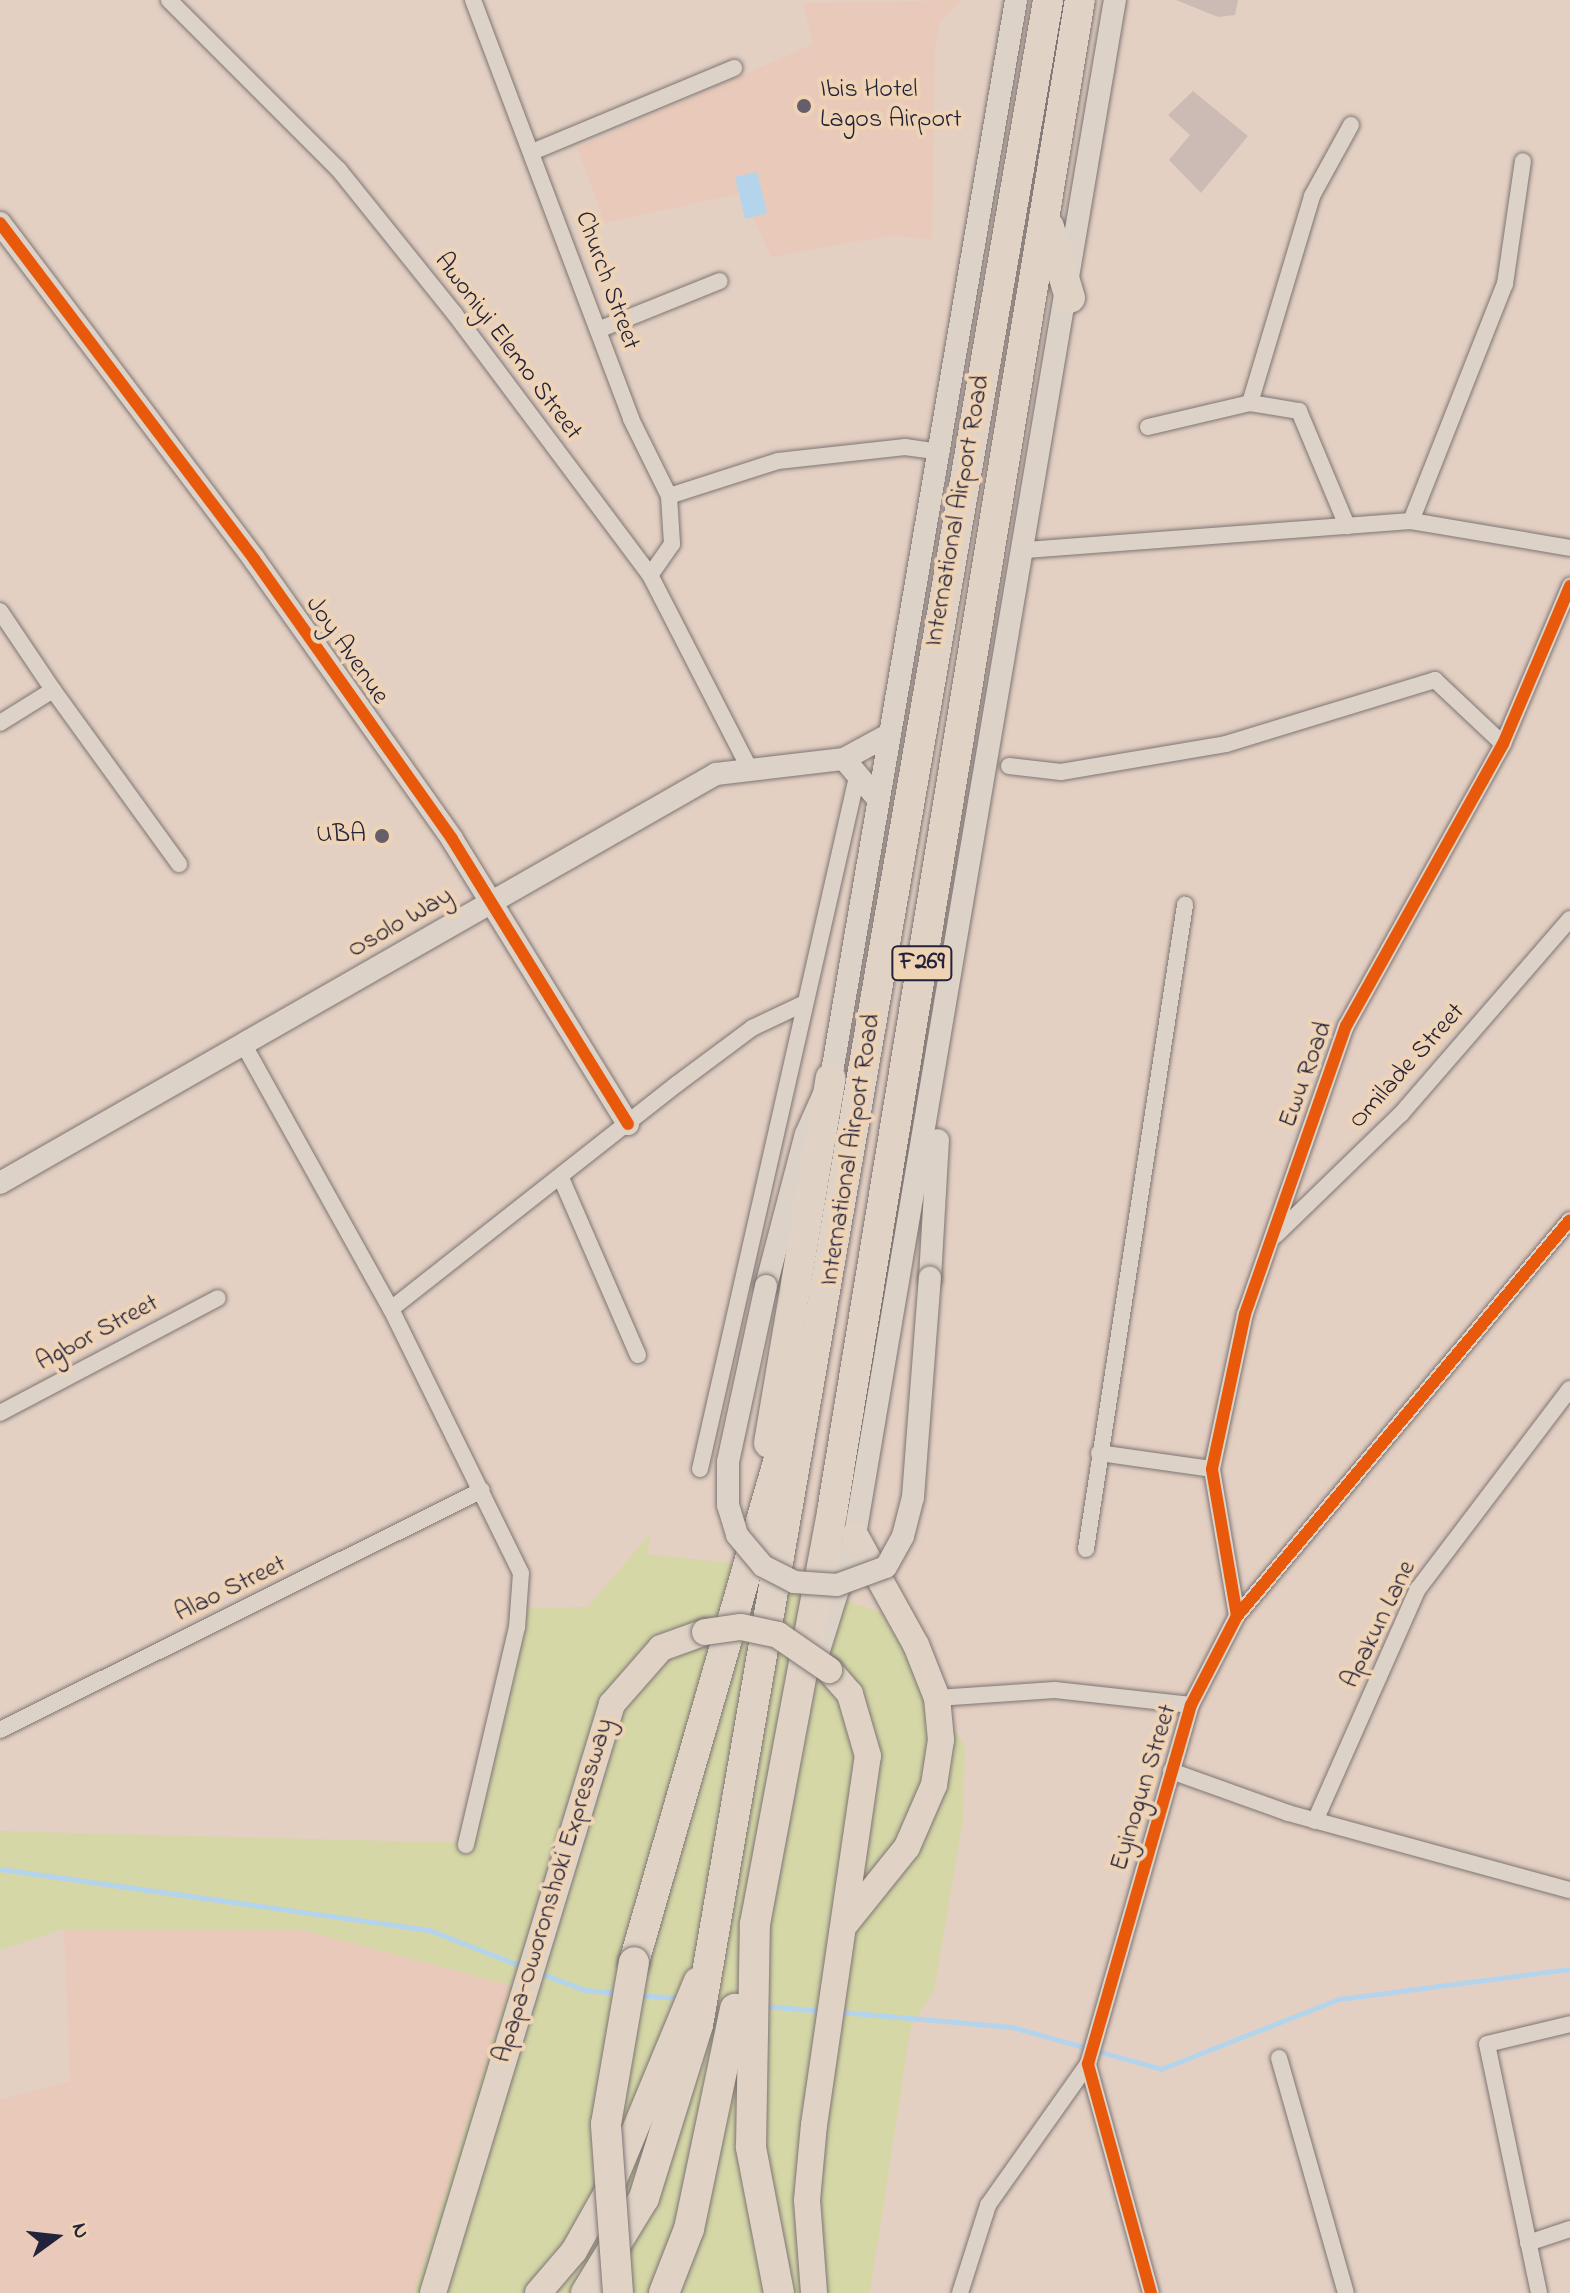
<!DOCTYPE html>
<style>
body{margin:0}
#map{position:relative;width:1570px;height:2293px;overflow:hidden;background:#e4d0c3;font-family:"Indie Flower",sans-serif}
div>[style]{position:absolute}
.built>*{inset:0;background:#e9c9b9}
.green>*{inset:0;background:#d5d7a7}
.water>*{inset:0;background:#b4d4ec}
.stream>*{height:5px;margin:-2.5px;padding:0 2.5px;transform-origin:2.5px;border-radius:2.5px;background:#b4d4ec}
.building>*{inset:0;background:#ccbab5}
.roads{filter:drop-shadow(0 0 2px #7e7574) drop-shadow(0 0 2px #7e7574)}
.street>*{height:16px;margin:-8px;padding:0 8px;transform-origin:8px;border-radius:8px;background:#ddd2c7}
.secondary>*{height:22px;margin:-11px;padding:0 11px;transform-origin:11px;border-radius:11px;background:#ddd2c7}
.primary>*{height:26px;margin:-13px;padding:0 13px;transform-origin:13px;border-radius:13px;background:#e0d3c6}
.highway>*{height:30px;margin:-15px;padding:0 15px;transform-origin:15px;border-radius:15px;background:#e0d3c6}
.bridges{filter:drop-shadow(0 0 2px #7e7574) drop-shadow(0 0 2px #7e7574)}
.secondary-bridge>*{height:22px;margin:-11px;padding:0 11px;transform-origin:11px;border-radius:11px;background:#ddd2c7}
.primary-bridge>*{height:26px;margin:-13px;padding:0 13px;transform-origin:13px;border-radius:13px;background:#e0d3c6}
.highway-bridge>*{height:30px;margin:-15px;padding:0 15px;transform-origin:15px;border-radius:15px;background:#e0d3c6}
.cycleway>*{height:12px;margin:-6px;padding:0 6px;transform-origin:6px;border-radius:6px;background:#e8590c}
.dots>*{width:22px;height:22px;translate:-50% -50%;box-sizing:border-box;border:4px solid #efd3b5;border-radius:50%}
span{translate:-50% -50%;white-space:nowrap;text-align:center;line-height:1.15;-webkit-text-stroke:8px #efd3b5;paint-order:stroke}
.shield-label span{padding:2px 6px;background:#efd3b5;border:2px solid;border-radius:6px;-webkit-text-stroke-width:0}
.shield-label{font-size:24px;color:#22223b;font-weight:700}
.poi-label{font-size:26px;color:#22223b}
.left{translate:0 -50%;text-align:left}
.right{translate:-100% -50%;text-align:right}
.street-label{font-size:26px;color:#22223b}
.north{position:absolute;left:16px;top:2197px;width:80px;height:80px;-webkit-text-stroke:6px #efd3b5;paint-order:stroke;rotate:75deg;font-size:22px;font-weight:700;line-height:32px;text-align:center;color:#22223b}
.north::after{content:'';display:block;margin:auto;width:28px;height:36px;background:#22223b;clip-path:polygon(50% 0,100% 100%,50% 72%,0 100%)}
</style>
<div id="map">
<div class="built">
<i style="clip-path:polygon(961px 0,940px 23px,935px 48px,932px 240px,892px 235px,771px 257px,742px 193px,605px 223px,577px 148px,813px 44px,803px 3px)"></i>
<i style="clip-path:polygon(64px 1929px,303px 1930px,511px 1985px,414px 2293px,0 2293px,0 2100px,70px 2081px)"></i>
</div>
<div class="green">
<i style="clip-path:polygon(651px 1533px,647px 1554px,730px 1563px,881px 1612px,965px 1746px,963px 1820px,934px 1991px,911px 2026px,870px 2293px,414px 2293px,510px 1985px,303px 1930px,64px 1929px,0 1950px,0 1831px,472px 1843px,524px 1608px,587px 1607px)"></i>
</div>
<div class="water">
<i style="clip-path:polygon(757px 172px,767px 213px,745px 219px,735px 177px)"></i>
</div>
<div class="stream">
<i style="left:0;top:1869px;width:433px;rotate:8.1deg"></i>
<i style="left:429px;top:1930px;width:102px;rotate:21.3deg"></i>
<i style="left:537px;top:1972px;width:51px;rotate:20.6deg"></i>
<i style="left:585px;top:1990px;width:34px;rotate:5deg"></i>
<i style="left:637px;top:1995px;width:42px;rotate:4.1deg"></i>
<i style="left:765px;top:2006px;width:58px;rotate:4.9deg"></i>
<i style="left:841px;top:2012px;width:172px;rotate:5deg"></i>
<i style="left:1012px;top:2027px;width:155px;rotate:15.7deg"></i>
<i style="left:1161px;top:2069px;width:191px;rotate:-21.5deg"></i>
<i style="left:1339px;top:1999px;width:233px;rotate:-7.4deg"></i>
</div>
<div class="building">
<i style="clip-path:polygon(1176px 0,1238px 0,1235px 15px,1218px 17px)"></i>
<i style="clip-path:polygon(1193px 91px,1248px 136px,1201px 193px,1169px 160px,1190px 135px,1168px 115px)"></i>
</div>
<div class="roads">
<div class="street">
<i style="left:169px;top:0;width:240px;rotate:45deg"></i>
<i style="left:339px;top:170px;width:184px;rotate:51.2deg"></i>
<i style="left:454px;top:313px;width:327px;rotate:53.2deg"></i>
<i style="left:650px;top:575px;width:215px;rotate:62.8deg"></i>
<i style="left:473px;top:0;width:448px;rotate:69.3deg"></i>
<i style="left:631px;top:419px;width:86px;rotate:63.7deg"></i>
<i style="left:669px;top:496px;width:48px;rotate:86.4deg"></i>
<i style="left:672px;top:544px;width:38px;rotate:125deg"></i>
<i style="left:532px;top:152px;width:219px;rotate:-22.6deg"></i>
<i style="left:598px;top:330px;width:131px;rotate:-21.9deg"></i>
<i style="left:1250px;top:403px;width:216px;rotate:-73.3deg"></i>
<i style="left:1312px;top:196px;width:81px;rotate:-61.2deg"></i>
<i style="left:1148px;top:427px;width:105px;rotate:-13.2deg"></i>
<i style="left:1250px;top:403px;width:50px;rotate:9.3deg"></i>
<i style="left:1299px;top:411px;width:125px;rotate:67.3deg"></i>
<i style="left:669px;top:496px;width:114px;rotate:-17.8deg"></i>
<i style="left:778px;top:461px;width:128px;rotate:-6.3deg"></i>
<i style="left:905px;top:447px;width:28px;rotate:8deg"></i>
<i style="left:1411px;top:521px;width:255px;rotate:-68.4deg"></i>
<i style="left:1505px;top:284px;width:124px;rotate:-81.7deg"></i>
<i style="left:1026px;top:550px;width:386px;rotate:-4.3deg"></i>
<i style="left:1411px;top:521px;width:161px;rotate:9.6deg"></i>
<i style="left:0;top:611px;width:95px;rotate:56.1deg"></i>
<i style="left:53px;top:690px;width:62px;rotate:148.1deg"></i>
<i style="left:53px;top:690px;width:215px;rotate:54.1deg"></i>
<i style="left:1009px;top:766px;width:52px;rotate:6.6deg"></i>
<i style="left:1061px;top:772px;width:167px;rotate:-9.6deg"></i>
<i style="left:1226px;top:744px;width:219px;rotate:-17deg"></i>
<i style="left:1435px;top:680px;width:93px;rotate:43.3deg"></i>
<i style="left:245px;top:1047px;width:300px;rotate:60.9deg"></i>
<i style="left:391px;top:1309px;width:294px;rotate:63.8deg"></i>
<i style="left:521px;top:1573px;width:54px;rotate:94.2deg"></i>
<i style="left:517px;top:1627px;width:224px;rotate:103.2deg"></i>
<i style="left:561px;top:1178px;width:193px;rotate:66.5deg"></i>
<i style="left:1276px;top:1235px;width:174px;rotate:-44.1deg"></i>
<i style="left:1401px;top:1114px;width:258px;rotate:-49.1deg"></i>
<i style="left:391px;top:1309px;width:364px;rotate:-38.2deg"></i>
<i style="left:677px;top:1084px;width:94px;rotate:-36.7deg"></i>
<i style="left:752px;top:1028px;width:59px;rotate:-25.3deg"></i>
<i style="left:0;top:1413px;width:246px;rotate:-27.8deg"></i>
<i style="left:1099px;top:1453px;width:114px;rotate:8.1deg"></i>
<i style="left:700px;top:1469px;width:710px;rotate:-77.22deg"></i>
<i style="left:1086px;top:1549px;width:652px;rotate:-81.26deg"></i>
<i style="left:1237px;top:1616px;width:149px;rotate:-99.7deg"></i>
<i style="left:1212px;top:1469px;width:158px;rotate:-78deg"></i>
<i style="left:1245px;top:1314px;width:305px;rotate:-70.7deg"></i>
<i style="left:1346px;top:1026px;width:323px;rotate:-60.9deg"></i>
<i style="left:1503px;top:744px;width:172px;rotate:-67deg"></i>
<i style="left:937px;top:1698px;width:118px;rotate:-3.9deg"></i>
<i style="left:1055px;top:1690px;width:137px;rotate:6.3deg"></i>
<i style="left:0;top:1730px;width:538px;rotate:-26.47deg"></i>
<i style="left:1171px;top:1771px;width:124px;rotate:19.7deg"></i>
<i style="left:1288px;top:1813px;width:292px;rotate:15.3deg"></i>
<i style="left:1315px;top:1821px;width:254px;rotate:-66.1deg"></i>
<i style="left:1418px;top:1589px;width:251px;rotate:-52.8deg"></i>
<i style="left:1279px;top:2058px;width:244px;rotate:74.1deg"></i>
<i style="left:1528px;top:2243px;width:44px;rotate:-18.4deg"></i>
<i style="left:960px;top:2293px;width:92px;rotate:-72.3deg"></i>
<i style="left:988px;top:2205px;width:173px;rotate:-54.7deg"></i>
<i style="left:1151px;top:2293px;width:238px;rotate:-105.4deg"></i>
<i style="left:1088px;top:2064px;width:373px;rotate:-74deg"></i>
<i style="left:1191px;top:1705px;width:100px;rotate:-62.7deg"></i>
<i style="left:1237px;top:1616px;width:517px;rotate:-49.94deg"></i>
<i style="left:1539px;top:2293px;width:254px;rotate:-101.8deg"></i>
<i style="left:1487px;top:2044px;width:85px;rotate:-13.5deg"></i>
</div>
<div class="secondary">
<i style="left:0;top:223px;width:421px;rotate:52.9deg"></i>
<i style="left:254px;top:559px;width:343px;rotate:54.7deg"></i>
<i style="left:452px;top:839px;width:335px;rotate:58.3deg"></i>
<i style="left:844px;top:759px;width:52px;rotate:49.6deg"></i>
<i style="left:0;top:1183px;width:825px;rotate:-29.74deg"></i>
<i style="left:716px;top:774px;width:129px;rotate:-6.7deg"></i>
<i style="left:844px;top:759px;width:52px;rotate:-28.5deg"></i>
<i style="left:930px;top:1278px;width:138px;rotate:-86.7deg"></i>
<i style="left:766px;top:1286px;width:157px;rotate:-75.3deg"></i>
<i style="left:806px;top:1134px;width:61px;rotate:-65.9deg"></i>
<i style="left:831px;top:1078px;width:1094px;rotate:-80.26deg"></i>
<i style="left:817px;top:1657px;width:128px;rotate:-72.7deg"></i>
<i style="left:855px;top:1535px;width:1557px;rotate:-80.39deg"></i>
</div>
<div class="primary">
<i style="left:846px;top:1923px;width:97px;rotate:-51.2deg"></i>
<i style="left:907px;top:1847px;width:68px;rotate:-66.5deg"></i>
<i style="left:934px;top:1785px;width:46px;rotate:-81.2deg"></i>
<i style="left:941px;top:1740px;width:42px;rotate:-95.4deg"></i>
<i style="left:937px;top:1698px;width:57px;rotate:-111.6deg"></i>
<i style="left:916px;top:1645px;width:126px;rotate:-119deg"></i>
<i style="left:433px;top:2293px;width:616px;rotate:-73.1deg"></i>
<i style="left:612px;top:1704px;width:74px;rotate:-48.8deg"></i>
<i style="left:661px;top:1648px;width:47px;rotate:-20deg"></i>
<i style="left:538px;top:2293px;width:55px;rotate:-49.4deg"></i>
<i style="left:574px;top:2251px;width:81px;rotate:-60.6deg"></i>
<i style="left:614px;top:2180px;width:216px;rotate:-67.4deg"></i>
<i style="left:814px;top:2293px;width:93px;rotate:-94.3deg"></i>
<i style="left:807px;top:2200px;width:75px;rotate:-84.7deg"></i>
<i style="left:814px;top:2125px;width:373px;rotate:-81.7deg"></i>
<i style="left:868px;top:1756px;width:65px;rotate:-106.2deg"></i>
<i style="left:850px;top:1694px;width:32px;rotate:-131deg"></i>
</div>
<div class="highway">
<i style="left:1049px;top:227px;width:74px;rotate:73.5deg"></i>
<i style="left:769px;top:1443px;width:370px;rotate:-80.4deg"></i>
<i style="left:634px;top:1962px;width:567px;rotate:-73.93deg"></i>
<i style="left:586px;top:2293px;width:111px;rotate:-58.6deg"></i>
<i style="left:644px;top:2198px;width:181px;rotate:-72.7deg"></i>
<i style="left:698px;top:2025px;width:2055px;rotate:-80.19deg"></i>
<i style="left:664px;top:2293px;width:69px;rotate:-68.7deg"></i>
<i style="left:689px;top:2229px;width:225px;rotate:-78.2deg"></i>
<i style="left:779px;top:2293px;width:149px;rotate:-100.9deg"></i>
<i style="left:751px;top:2147px;width:223px;rotate:-89deg"></i>
<i style="left:755px;top:1924px;width:419px;rotate:-79.4deg"></i>
<i style="left:832px;top:1512px;width:1532px;rotate:-80.69deg"></i>
</div>
</div>
<div class="bridges">
<div class="secondary-bridge">
<i style="left:766px;top:1286px;width:180px;rotate:102.2deg"></i>
<i style="left:728px;top:1462px;width:43px;rotate:90deg"></i>
<i style="left:728px;top:1505px;width:31px;rotate:73deg"></i>
<i style="left:737px;top:1535px;width:40px;rotate:50deg"></i>
<i style="left:763px;top:1566px;width:35px;rotate:27deg"></i>
<i style="left:794px;top:1582px;width:43px;rotate:4deg"></i>
<i style="left:837px;top:1585px;width:52px;rotate:-20.2deg"></i>
<i style="left:886px;top:1567px;width:35px;rotate:-61deg"></i>
<i style="left:903px;top:1536px;width:40px;rotate:-75.6deg"></i>
<i style="left:913px;top:1497px;width:220px;rotate:-85.6deg"></i>
</div>
<div class="primary-bridge">
<i style="left:705px;top:1632px;width:36px;rotate:-8deg"></i>
<i style="left:741px;top:1627px;width:38px;rotate:12deg"></i>
<i style="left:778px;top:1635px;width:62px;rotate:34.5deg"></i>
</div>
<div class="highway-bridge">
<i style="left:618px;top:2293px;width:169px;rotate:-94.1deg"></i>
<i style="left:606px;top:2124px;width:164px;rotate:-80.2deg"></i>
</div>
</div>
<div class="cycleway">
<i style="left:0;top:223px;width:421px;rotate:52.9deg"></i>
<i style="left:254px;top:559px;width:343px;rotate:54.7deg"></i>
<i style="left:452px;top:839px;width:335px;rotate:58.3deg"></i>
<i style="left:1237px;top:1616px;width:149px;rotate:-99.7deg"></i>
<i style="left:1212px;top:1469px;width:158px;rotate:-78deg"></i>
<i style="left:1245px;top:1314px;width:305px;rotate:-70.7deg"></i>
<i style="left:1346px;top:1026px;width:323px;rotate:-60.9deg"></i>
<i style="left:1503px;top:744px;width:172px;rotate:-67deg"></i>
<i style="left:1151px;top:2293px;width:238px;rotate:-105.4deg"></i>
<i style="left:1088px;top:2064px;width:373px;rotate:-74deg"></i>
<i style="left:1191px;top:1705px;width:100px;rotate:-62.7deg"></i>
<i style="left:1237px;top:1616px;width:517px;rotate:-49.94deg"></i>
</div>
<div class="dots">
<i style="left:804px;top:106px;background:#665f6b"></i>
<i style="left:382px;top:836px;background:#665f6b"></i>
</div>
<div class="shield-label">
<span style="left:922px;top:963px">F269</span>
</div>
<div class="poi-label">
<span class="left" style="left:820px;top:106px">Ibis Hotel<br>Lagos Airport</span>
<span class="right" style="left:366px;top:836px">UBA</span>
</div>
<div class="street-label">
<span style="left:606px;top:281px;rotate:70deg">Church Street</span>
<span style="left:507px;top:347px;rotate:53deg">Awoniyi Elemo Street</span>
<span style="left:959px;top:511px;rotate:-80deg">International Airport Road</span>
<span style="left:346px;top:651px;rotate:55deg">Joy Avenue</span>
<span style="left:401px;top:924px;rotate:-30deg">Osolo Way</span>
<span style="left:1408px;top:1067px;rotate:-48deg">Omilade Street</span>
<span style="left:1307px;top:1075px;rotate:-70deg">Ewu Road</span>
<span style="left:852px;top:1150px;rotate:-81deg">International Airport Road</span>
<span style="left:98px;top:1334px;rotate:-28deg">Agbor Street</span>
<span style="left:231px;top:1590px;rotate:-26deg">Alao Street</span>
<span style="left:1380px;top:1625px;rotate:-64deg">Apakun Lane</span>
<span style="left:1145px;top:1788px;rotate:-73deg">Eyinogun Street</span>
<span style="left:555px;top:1891px;rotate:-73deg">Apapa-Oworonshoki Expressway</span>
</div>
<div class="north">N</div>
</div>
